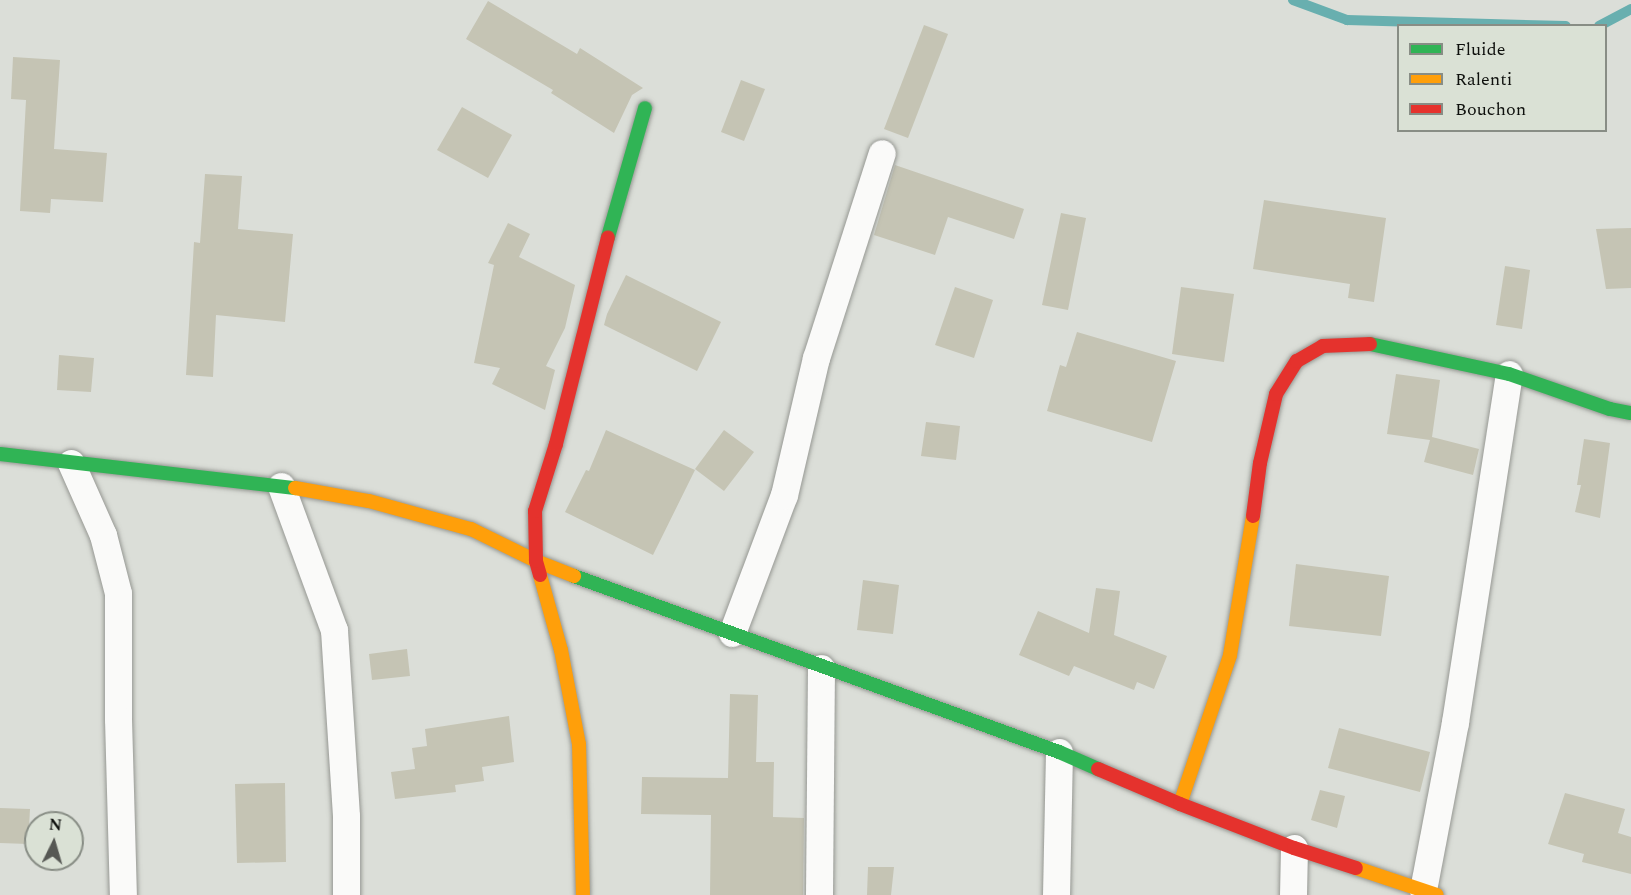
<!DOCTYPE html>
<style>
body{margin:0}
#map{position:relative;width:1631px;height:895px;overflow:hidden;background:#dbded8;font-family:Spectral,serif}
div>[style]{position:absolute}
.stream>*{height:10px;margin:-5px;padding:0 5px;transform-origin:5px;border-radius:5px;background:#68afaf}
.building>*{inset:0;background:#c5c4b4}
.roads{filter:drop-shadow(0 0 2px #969893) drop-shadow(0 0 2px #969893)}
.street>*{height:27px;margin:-13.5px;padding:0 13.5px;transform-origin:13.5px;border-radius:13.5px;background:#fafaf9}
.fast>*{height:14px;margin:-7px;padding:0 7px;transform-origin:7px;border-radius:7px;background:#30b455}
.slow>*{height:14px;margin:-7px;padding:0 7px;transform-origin:7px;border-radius:7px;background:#ff9f0a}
.jam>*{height:14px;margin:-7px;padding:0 7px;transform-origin:7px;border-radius:7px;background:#e5322d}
span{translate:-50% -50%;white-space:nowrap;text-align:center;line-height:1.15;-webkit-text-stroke:4.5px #dae1d5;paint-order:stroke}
.legend{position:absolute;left:1397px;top:24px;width:210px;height:108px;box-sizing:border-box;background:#dae1d5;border:2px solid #888d85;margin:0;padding:8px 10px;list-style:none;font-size:18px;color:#0e100d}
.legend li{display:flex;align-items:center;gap:12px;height:30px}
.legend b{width:30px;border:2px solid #888d85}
.north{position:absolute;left:24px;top:811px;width:60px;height:60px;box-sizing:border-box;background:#dae1d5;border:2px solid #888d85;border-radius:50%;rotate:5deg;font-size:16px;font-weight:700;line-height:24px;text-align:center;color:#0e100d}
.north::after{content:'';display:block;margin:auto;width:21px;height:27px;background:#565854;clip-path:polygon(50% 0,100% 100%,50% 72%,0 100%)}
</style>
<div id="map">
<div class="stream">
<i style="left:1293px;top:0;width:58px;rotate:20.3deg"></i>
<i style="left:1347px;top:20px;width:219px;rotate:1.6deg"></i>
<i style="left:1599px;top:26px;width:36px;rotate:-28deg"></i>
</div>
<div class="building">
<i style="clip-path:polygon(488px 1px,577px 54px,580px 48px,643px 88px,632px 95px,614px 133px,551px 93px,553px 90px,466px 39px)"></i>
<i style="clip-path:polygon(924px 25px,948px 34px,908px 138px,884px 129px)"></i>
<i style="clip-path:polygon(13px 57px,60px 60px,54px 149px,107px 153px,103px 202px,51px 199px,50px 213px,20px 211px,26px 100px,11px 99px)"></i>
<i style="clip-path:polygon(741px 80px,765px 89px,744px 141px,721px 132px)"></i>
<i style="clip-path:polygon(462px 107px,512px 135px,488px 178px,437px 150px)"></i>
<i style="clip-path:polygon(895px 165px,1024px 209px,1014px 239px,948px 217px,935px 255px,874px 235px)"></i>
<i style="clip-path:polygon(205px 174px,242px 176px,238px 229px,293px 234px,285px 322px,216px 315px,213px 377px,186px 375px,194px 242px,200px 243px)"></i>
<i style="clip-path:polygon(1264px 200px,1386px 218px,1374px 302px,1348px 298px,1350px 284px,1253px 269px)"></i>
<i style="clip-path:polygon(1061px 213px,1086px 218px,1068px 310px,1042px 305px)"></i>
<i style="clip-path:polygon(508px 223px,530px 234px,519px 257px,575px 285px,565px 328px,546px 366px,555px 370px,545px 410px,492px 384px,500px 368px,474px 363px,494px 265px,488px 263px)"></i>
<i style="clip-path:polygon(1631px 228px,1631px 288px,1606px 289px,1596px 229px)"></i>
<i style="clip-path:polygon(1505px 266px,1530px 270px,1522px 329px,1496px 325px)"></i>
<i style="clip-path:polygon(626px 275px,721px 322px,697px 371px,604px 325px,607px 314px)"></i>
<i style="clip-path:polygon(955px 287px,993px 300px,974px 358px,935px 345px)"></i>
<i style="clip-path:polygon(1181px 287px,1234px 294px,1224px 362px,1172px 354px)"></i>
<i style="clip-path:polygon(1077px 332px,1176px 361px,1152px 442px,1047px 411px,1060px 365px,1066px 367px)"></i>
<i style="clip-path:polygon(59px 355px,94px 358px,91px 392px,57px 390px)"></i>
<i style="clip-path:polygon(1396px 374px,1440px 380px,1432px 437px,1479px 449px,1473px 475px,1424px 462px,1430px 440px,1387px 434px)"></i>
<i style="clip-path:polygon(926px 422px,960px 426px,956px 460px,921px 456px)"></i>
<i style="clip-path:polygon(606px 430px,695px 470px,653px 555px,565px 512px,586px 470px,589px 471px)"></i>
<i style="clip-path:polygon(724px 430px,754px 452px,724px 491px,695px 469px)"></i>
<i style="clip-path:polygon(1584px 439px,1610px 443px,1600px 518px,1575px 512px,1581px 485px,1577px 485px)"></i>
<i style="clip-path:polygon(1296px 564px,1389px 576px,1381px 636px,1289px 626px)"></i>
<i style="clip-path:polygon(863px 580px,899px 585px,893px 634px,857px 630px)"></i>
<i style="clip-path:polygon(1096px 588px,1120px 591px,1114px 635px,1167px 656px,1154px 689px,1137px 682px,1134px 690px,1074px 666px,1069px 676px,1019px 655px,1038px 611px,1089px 633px)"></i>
<i style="clip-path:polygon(407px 649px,410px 676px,372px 680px,369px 654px)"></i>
<i style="clip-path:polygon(730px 694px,758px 695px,756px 762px,774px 762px,773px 817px,804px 818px,803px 895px,710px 895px,711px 815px,641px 814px,642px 777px,728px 778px)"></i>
<i style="clip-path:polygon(509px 716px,514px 762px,482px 767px,484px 781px,455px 785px,456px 792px,395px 799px,391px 772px,415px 769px,412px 748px,427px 746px,425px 729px)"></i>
<i style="clip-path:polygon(1339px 728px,1430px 752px,1420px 792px,1328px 768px)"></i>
<i style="clip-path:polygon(285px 783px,286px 862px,237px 863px,235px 784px)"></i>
<i style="clip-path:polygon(1320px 790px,1345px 796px,1337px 828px,1311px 820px)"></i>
<i style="clip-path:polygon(1565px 793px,1625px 809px,1618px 833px,1631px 837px,1631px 874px,1582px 862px,1584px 854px,1548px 844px)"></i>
<i style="clip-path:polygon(0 808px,30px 809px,28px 844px,0 843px)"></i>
<i style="clip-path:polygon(868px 867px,894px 867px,891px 895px,867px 895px)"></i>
</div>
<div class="roads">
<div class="street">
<i style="left:71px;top:463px;width:79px;rotate:66deg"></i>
<i style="left:103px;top:535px;width:60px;rotate:75.5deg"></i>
<i style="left:118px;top:593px;width:126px;rotate:90deg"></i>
<i style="left:118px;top:719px;width:176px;rotate:88.4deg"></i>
<i style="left:281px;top:486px;width:153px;rotate:69.8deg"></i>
<i style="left:334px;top:630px;width:186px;rotate:86.3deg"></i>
<i style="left:346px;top:816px;width:79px;rotate:90deg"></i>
<i style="left:732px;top:633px;width:147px;rotate:-69.4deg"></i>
<i style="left:784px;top:495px;width:141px;rotate:-76.9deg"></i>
<i style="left:816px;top:358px;width:215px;rotate:-72.2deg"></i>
<i style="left:1423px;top:890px;width:171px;rotate:-79.2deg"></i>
<i style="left:1455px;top:722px;width:352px;rotate:-81.2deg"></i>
<i style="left:819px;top:895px;width:227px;rotate:-89.5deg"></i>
<i style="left:1056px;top:895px;width:143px;rotate:-88.8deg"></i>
<i style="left:1293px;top:895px;width:47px;rotate:-88.8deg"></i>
</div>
<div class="fast">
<i style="left:608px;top:237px;width:134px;rotate:-74deg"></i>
<i style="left:1370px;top:344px;width:142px;rotate:12.2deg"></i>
<i style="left:1509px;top:374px;width:107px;rotate:19.1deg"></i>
<i style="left:1610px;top:409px;width:21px;rotate:11deg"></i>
<i style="left:0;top:454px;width:297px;rotate:6.6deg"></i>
<i style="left:574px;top:576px;width:516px;rotate:19.95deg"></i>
<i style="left:1059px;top:752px;width:43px;rotate:23.6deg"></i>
</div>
<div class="slow">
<i style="left:295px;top:488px;width:75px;rotate:10deg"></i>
<i style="left:369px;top:501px;width:106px;rotate:15.4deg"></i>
<i style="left:471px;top:529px;width:72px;rotate:26.2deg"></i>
<i style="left:536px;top:561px;width:41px;rotate:21.5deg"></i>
<i style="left:540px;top:575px;width:78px;rotate:74.4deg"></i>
<i style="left:561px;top:650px;width:96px;rotate:79.2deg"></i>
<i style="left:579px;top:744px;width:151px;rotate:88.5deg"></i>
<i style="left:1180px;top:804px;width:157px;rotate:-71.4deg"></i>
<i style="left:1230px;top:655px;width:141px;rotate:-80.6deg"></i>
<i style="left:1356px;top:868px;width:85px;rotate:18.4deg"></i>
</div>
<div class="jam">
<i style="left:1253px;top:516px;width:53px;rotate:-82.5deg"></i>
<i style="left:1260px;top:463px;width:71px;rotate:-76.9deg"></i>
<i style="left:1276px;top:394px;width:39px;rotate:-58deg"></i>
<i style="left:1297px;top:361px;width:30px;rotate:-30deg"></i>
<i style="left:1323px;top:346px;width:47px;rotate:-2.4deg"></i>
<i style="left:540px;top:575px;width:15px;rotate:-106deg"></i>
<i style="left:536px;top:561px;width:50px;rotate:-91.1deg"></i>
<i style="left:535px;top:511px;width:70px;rotate:-72.6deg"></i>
<i style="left:556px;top:444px;width:213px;rotate:-75.9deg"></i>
<i style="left:1098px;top:769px;width:89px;rotate:23.1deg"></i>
<i style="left:1180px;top:804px;width:122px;rotate:21.1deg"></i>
<i style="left:1294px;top:848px;width:65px;rotate:17.9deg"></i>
</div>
</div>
<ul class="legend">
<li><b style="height:8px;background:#30b455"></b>Fluide</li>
<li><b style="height:8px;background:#ff9f0a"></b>Ralenti</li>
<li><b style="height:8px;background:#e5322d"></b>Bouchon</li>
</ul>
<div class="north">N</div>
</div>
